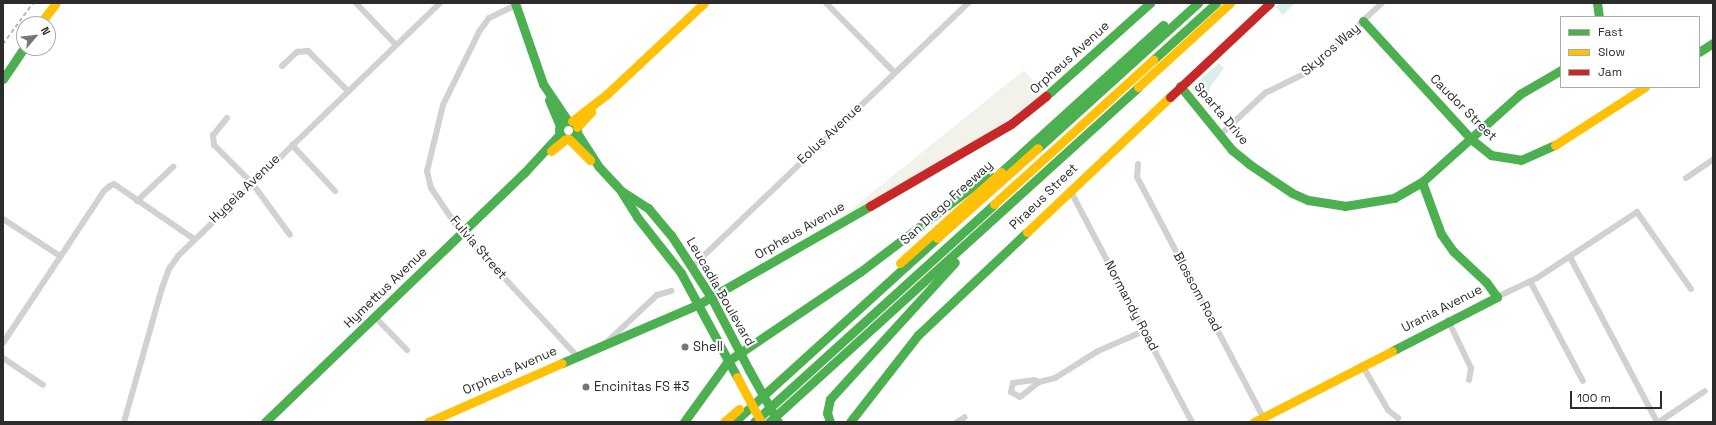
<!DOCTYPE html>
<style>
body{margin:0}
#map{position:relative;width:1716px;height:425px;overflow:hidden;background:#fff;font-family:"Space Grotesk",sans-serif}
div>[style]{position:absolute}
.green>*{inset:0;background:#f2f2eb}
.water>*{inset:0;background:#d9eeed}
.street>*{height:6px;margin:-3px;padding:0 3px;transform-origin:3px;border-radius:3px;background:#d1d1d1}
.fast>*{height:9px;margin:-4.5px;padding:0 4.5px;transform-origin:4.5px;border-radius:4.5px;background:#4caf50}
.fast>.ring{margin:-4.5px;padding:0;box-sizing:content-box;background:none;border:9px solid #4caf50;border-radius:50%}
.slow>*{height:9px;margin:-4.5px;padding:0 4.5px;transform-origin:4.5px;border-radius:4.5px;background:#ffc107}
.jam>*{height:9px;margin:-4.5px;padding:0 4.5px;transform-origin:4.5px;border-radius:4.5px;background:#c62828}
.rail>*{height:2px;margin-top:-1px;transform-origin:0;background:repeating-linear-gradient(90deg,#b8b8b8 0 4px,transparent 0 7px)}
.fast-bridge>*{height:9px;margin:-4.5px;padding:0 4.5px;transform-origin:4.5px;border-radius:4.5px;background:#4caf50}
.slow-bridge>*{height:9px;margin:-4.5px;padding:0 4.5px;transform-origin:4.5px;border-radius:4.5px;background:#ffc107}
.dots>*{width:11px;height:11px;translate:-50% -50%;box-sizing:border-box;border:2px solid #fff;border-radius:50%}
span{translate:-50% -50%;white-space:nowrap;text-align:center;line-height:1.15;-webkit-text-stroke:4px #fff;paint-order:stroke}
.street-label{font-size:13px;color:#2c2c2c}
.poi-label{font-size:13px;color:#2c2c2c}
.left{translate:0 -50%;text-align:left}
.frame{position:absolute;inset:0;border:4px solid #2c2c2c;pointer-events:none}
.legend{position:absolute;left:1560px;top:16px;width:140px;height:72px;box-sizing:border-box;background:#fff;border:1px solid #ababab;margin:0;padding:5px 7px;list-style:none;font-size:12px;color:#2c2c2c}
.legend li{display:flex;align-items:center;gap:8px;height:20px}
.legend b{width:20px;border:1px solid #ababab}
.north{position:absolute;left:16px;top:16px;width:40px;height:40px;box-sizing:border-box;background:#fff;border:1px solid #ababab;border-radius:50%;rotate:62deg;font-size:11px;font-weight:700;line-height:16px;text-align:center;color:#2c2c2c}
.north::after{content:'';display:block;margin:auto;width:14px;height:18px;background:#767676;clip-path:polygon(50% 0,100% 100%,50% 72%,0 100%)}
.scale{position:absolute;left:1570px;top:391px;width:92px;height:18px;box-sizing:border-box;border:2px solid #2c2c2c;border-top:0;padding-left:5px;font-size:12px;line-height:14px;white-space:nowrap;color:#2c2c2c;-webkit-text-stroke:3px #fff;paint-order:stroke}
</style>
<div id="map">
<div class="green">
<i style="clip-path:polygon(1024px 70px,1047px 98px,816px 238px)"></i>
</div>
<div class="water">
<i style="clip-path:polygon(1280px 3px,1295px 3px,1283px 15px,1276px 7px)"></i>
<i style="clip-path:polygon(1219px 63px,1224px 68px,1210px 87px,1208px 97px,1201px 91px,1196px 83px)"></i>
</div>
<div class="street">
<i style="left:356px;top:3px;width:58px;rotate:46.4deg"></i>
<i style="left:826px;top:3px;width:98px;rotate:45.4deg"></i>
<i style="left:516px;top:5px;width:30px;rotate:154deg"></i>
<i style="left:489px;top:18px;width:17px;rotate:126deg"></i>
<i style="left:479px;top:32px;width:81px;rotate:116.3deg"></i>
<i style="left:443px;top:105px;width:68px;rotate:103.6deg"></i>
<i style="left:427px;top:171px;width:17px;rotate:77deg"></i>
<i style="left:431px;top:188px;width:48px;rotate:56deg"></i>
<i style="left:458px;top:228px;width:175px;rotate:47.1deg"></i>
<i style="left:282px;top:66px;width:21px;rotate:-43deg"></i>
<i style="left:297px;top:52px;width:11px;rotate:-5deg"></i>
<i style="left:308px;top:51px;width:57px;rotate:45deg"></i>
<i style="left:227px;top:118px;width:22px;rotate:129deg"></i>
<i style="left:213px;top:135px;width:10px;rotate:84deg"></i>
<i style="left:214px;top:145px;width:54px;rotate:45deg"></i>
<i style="left:252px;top:183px;width:64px;rotate:53.8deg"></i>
<i style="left:1220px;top:135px;width:62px;rotate:-43deg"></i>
<i style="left:1265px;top:93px;width:48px;rotate:-26deg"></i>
<i style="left:1308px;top:72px;width:101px;rotate:-43deg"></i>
<i style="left:292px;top:145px;width:63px;rotate:46.9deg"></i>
<i style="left:1138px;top:164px;width:13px;rotate:94deg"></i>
<i style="left:1137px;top:177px;width:271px;rotate:62.3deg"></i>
<i style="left:1686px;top:178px;width:32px;rotate:-34deg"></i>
<i style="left:1070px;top:190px;width:262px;rotate:62.3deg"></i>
<i style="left:137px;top:201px;width:50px;rotate:-43.4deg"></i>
<i style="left:3px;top:219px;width:68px;rotate:33deg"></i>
<i style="left:1570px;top:257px;width:187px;rotate:62.2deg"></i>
<i style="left:693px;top:266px;width:381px;rotate:-43.7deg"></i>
<i style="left:1530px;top:281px;width:113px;rotate:62.1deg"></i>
<i style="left:1497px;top:297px;width:44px;rotate:-25.4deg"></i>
<i style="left:1537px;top:278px;width:120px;rotate:-33.4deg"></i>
<i style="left:1637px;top:212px;width:94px;rotate:55deg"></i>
<i style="left:375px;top:317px;width:46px;rotate:45.9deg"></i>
<i style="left:1448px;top:320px;width:53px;rotate:64.4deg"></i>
<i style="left:1471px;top:368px;width:12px;rotate:99deg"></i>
<i style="left:607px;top:342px;width:69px;rotate:-43.2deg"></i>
<i style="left:657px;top:295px;width:15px;rotate:-16deg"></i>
<i style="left:3px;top:343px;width:182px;rotate:-56.4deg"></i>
<i style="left:104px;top:191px;width:8px;rotate:-40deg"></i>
<i style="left:110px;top:186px;width:4px;rotate:-27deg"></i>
<i style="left:114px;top:184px;width:97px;rotate:34.5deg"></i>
<i style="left:3px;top:358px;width:48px;rotate:34deg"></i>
<i style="left:1362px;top:365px;width:52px;rotate:60deg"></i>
<i style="left:1388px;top:410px;width:13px;rotate:39deg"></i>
<i style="left:1039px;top:382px;width:5px;rotate:-158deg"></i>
<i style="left:1034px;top:380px;width:21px;rotate:172deg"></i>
<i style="left:1013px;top:383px;width:9px;rotate:103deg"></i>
<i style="left:1011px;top:392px;width:10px;rotate:29deg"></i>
<i style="left:1020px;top:397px;width:24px;rotate:-38deg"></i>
<i style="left:1039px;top:382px;width:16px;rotate:-14deg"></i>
<i style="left:1055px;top:378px;width:51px;rotate:-32.1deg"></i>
<i style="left:1098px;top:351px;width:50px;rotate:-23.5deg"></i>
<i style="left:124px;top:422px;width:139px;rotate:-74.2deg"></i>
<i style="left:162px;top:288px;width:20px;rotate:-70deg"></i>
<i style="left:169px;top:269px;width:16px;rotate:-55deg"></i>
<i style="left:178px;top:256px;width:364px;rotate:-44deg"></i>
<i style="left:957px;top:422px;width:9px;rotate:-32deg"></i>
<i style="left:1659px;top:422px;width:55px;rotate:-34deg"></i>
</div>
<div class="fast">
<i style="left:515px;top:3px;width:86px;rotate:70.9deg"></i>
<i style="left:543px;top:84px;width:45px;rotate:56deg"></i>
<i style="left:1597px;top:3px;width:14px;rotate:82deg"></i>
<i style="left:1363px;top:21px;width:160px;rotate:47.5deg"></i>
<i style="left:1471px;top:139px;width:26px;rotate:39deg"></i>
<i style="left:1491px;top:155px;width:30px;rotate:9deg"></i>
<i style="left:1521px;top:160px;width:37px;rotate:-24deg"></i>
<i style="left:1699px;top:52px;width:17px;rotate:-33deg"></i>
<i style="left:1153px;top:60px;width:85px;rotate:-42.1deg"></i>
<i style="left:3px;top:79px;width:37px;rotate:-56deg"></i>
<i style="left:1180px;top:86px;width:82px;rotate:50.9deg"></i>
<i style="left:1232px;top:150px;width:22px;rotate:39deg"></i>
<i style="left:1249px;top:164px;width:52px;rotate:34deg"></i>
<i style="left:1292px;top:193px;width:17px;rotate:24deg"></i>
<i style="left:1308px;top:200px;width:37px;rotate:9deg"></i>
<i style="left:1345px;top:206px;width:50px;rotate:-9.3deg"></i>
<i style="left:1394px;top:198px;width:32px;rotate:-30deg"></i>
<i style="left:1422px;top:182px;width:132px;rotate:-41.9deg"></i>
<i style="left:1520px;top:94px;width:48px;rotate:-30.3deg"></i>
<i style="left:1046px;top:96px;width:140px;rotate:-41.8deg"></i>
<i style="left:549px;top:100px;width:28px;rotate:67deg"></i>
<i class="ring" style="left:559px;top:121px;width:9px;height:9px"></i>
<i style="left:577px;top:133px;width:40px;rotate:57.1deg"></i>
<i style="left:599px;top:167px;width:33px;rotate:47deg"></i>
<i style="left:621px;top:191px;width:31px;rotate:58deg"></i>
<i style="left:637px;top:217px;width:71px;rotate:51.8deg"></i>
<i style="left:681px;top:273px;width:118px;rotate:61.7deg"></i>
<i style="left:1038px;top:148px;width:216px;rotate:-42.2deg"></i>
<i style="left:1001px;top:172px;width:219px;rotate:-42.2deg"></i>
<i style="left:623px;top:192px;width:30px;rotate:33deg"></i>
<i style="left:648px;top:208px;width:35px;rotate:50deg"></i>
<i style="left:671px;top:235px;width:74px;rotate:57.2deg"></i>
<i style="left:711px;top:297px;width:82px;rotate:62.5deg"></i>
<i style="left:1392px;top:351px;width:118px;rotate:-27.2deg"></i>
<i style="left:1497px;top:297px;width:19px;rotate:-126deg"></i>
<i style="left:1486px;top:282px;width:45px;rotate:-136.8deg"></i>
<i style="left:1453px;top:251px;width:21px;rotate:-125deg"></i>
<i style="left:1441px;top:234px;width:55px;rotate:-110.1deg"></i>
<i style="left:562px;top:363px;width:149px;rotate:-23.3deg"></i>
<i style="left:699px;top:304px;width:197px;rotate:-29.8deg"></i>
<i style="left:265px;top:422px;width:359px;rotate:-43.9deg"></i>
<i style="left:524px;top:173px;width:53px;rotate:-47.3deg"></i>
<i style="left:684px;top:422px;width:75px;rotate:-54.2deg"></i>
<i style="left:728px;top:361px;width:159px;rotate:-34deg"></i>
<i style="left:860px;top:272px;width:148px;rotate:-37.3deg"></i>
<i style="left:978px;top:182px;width:14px;rotate:-21deg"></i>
<i style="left:734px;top:422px;width:274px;rotate:-42.2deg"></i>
<i style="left:754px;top:422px;width:324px;rotate:-42.2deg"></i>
<i style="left:769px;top:422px;width:498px;rotate:-42.2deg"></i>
<i style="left:830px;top:422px;width:9px;rotate:-108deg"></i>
<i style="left:827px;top:413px;width:14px;rotate:-78deg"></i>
<i style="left:830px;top:399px;width:185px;rotate:-47.6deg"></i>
<i style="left:850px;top:422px;width:110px;rotate:-52deg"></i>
<i style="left:918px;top:335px;width:150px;rotate:-43.4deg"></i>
</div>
<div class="slow">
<i style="left:40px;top:24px;width:26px;rotate:-53deg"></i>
<i style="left:1138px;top:87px;width:125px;rotate:-42.4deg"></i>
<i style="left:572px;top:121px;width:44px;rotate:-37.6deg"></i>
<i style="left:607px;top:94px;width:133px;rotate:-43.2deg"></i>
<i style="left:577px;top:127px;width:21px;rotate:-47deg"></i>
<i style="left:569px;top:139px;width:30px;rotate:45deg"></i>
<i style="left:1555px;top:145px;width:107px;rotate:-32.8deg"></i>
<i style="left:551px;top:151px;width:19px;rotate:-39deg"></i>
<i style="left:994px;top:204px;width:215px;rotate:-42.2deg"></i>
<i style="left:1027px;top:232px;width:197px;rotate:-43.4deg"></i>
<i style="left:937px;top:238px;width:135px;rotate:-41.7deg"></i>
<i style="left:900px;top:263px;width:136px;rotate:-42deg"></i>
<i style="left:428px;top:422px;width:146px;rotate:-23.8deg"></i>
<i style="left:724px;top:422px;width:20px;rotate:-41deg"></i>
<i style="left:1254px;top:422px;width:155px;rotate:-27.2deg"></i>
</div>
<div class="jam">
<i style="left:1170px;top:97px;width:137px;rotate:-43.2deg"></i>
<i style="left:870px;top:206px;width:163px;rotate:-30.2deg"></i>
<i style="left:1011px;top:124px;width:45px;rotate:-38.7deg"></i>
</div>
<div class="rail">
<i style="left:3px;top:44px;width:51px;rotate:-53.8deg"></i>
</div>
<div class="fast-bridge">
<i style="left:749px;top:370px;width:60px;rotate:60.9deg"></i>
</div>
<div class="slow-bridge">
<i style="left:737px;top:377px;width:51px;rotate:61.9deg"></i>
</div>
<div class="dots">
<i style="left:685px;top:347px;background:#767676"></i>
<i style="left:586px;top:387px;background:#767676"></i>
</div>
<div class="street-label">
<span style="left:1331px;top:50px;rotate:-41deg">Skyros Way</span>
<span style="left:1070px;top:58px;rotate:-42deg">Orpheus Avenue</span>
<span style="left:1463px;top:108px;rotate:45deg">Caudor Street</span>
<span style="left:1221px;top:114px;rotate:50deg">Sparta Drive</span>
<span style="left:830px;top:134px;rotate:-43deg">Eolus Avenue</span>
<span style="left:245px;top:189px;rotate:-44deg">Hygeia Avenue</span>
<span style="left:1044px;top:197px;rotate:-44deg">Piraeus Street</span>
<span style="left:947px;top:203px;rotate:-42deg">San Diego Freeway</span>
<span style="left:800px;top:231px;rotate:-30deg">Orpheus Avenue</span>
<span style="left:478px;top:248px;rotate:49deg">Fulvia Street</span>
<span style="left:386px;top:288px;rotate:-44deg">Hymettus Avenue</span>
<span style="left:720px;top:292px;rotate:60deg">Leucadia Boulevard</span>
<span style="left:1197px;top:292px;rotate:62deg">Blossom Road</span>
<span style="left:1131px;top:306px;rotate:62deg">Normandy Road</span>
<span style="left:1442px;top:309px;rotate:-27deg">Urania Avenue</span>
<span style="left:510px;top:371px;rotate:-24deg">Orpheus Avenue</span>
</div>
<div class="poi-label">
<span class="left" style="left:693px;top:347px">Shell</span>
<span class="left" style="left:594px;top:387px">Encinitas FS #3</span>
</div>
<div class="frame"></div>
<ul class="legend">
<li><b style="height:5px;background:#4caf50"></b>Fast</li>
<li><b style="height:5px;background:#ffc107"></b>Slow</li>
<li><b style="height:5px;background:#c62828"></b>Jam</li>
</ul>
<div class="north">N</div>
<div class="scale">100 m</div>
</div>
